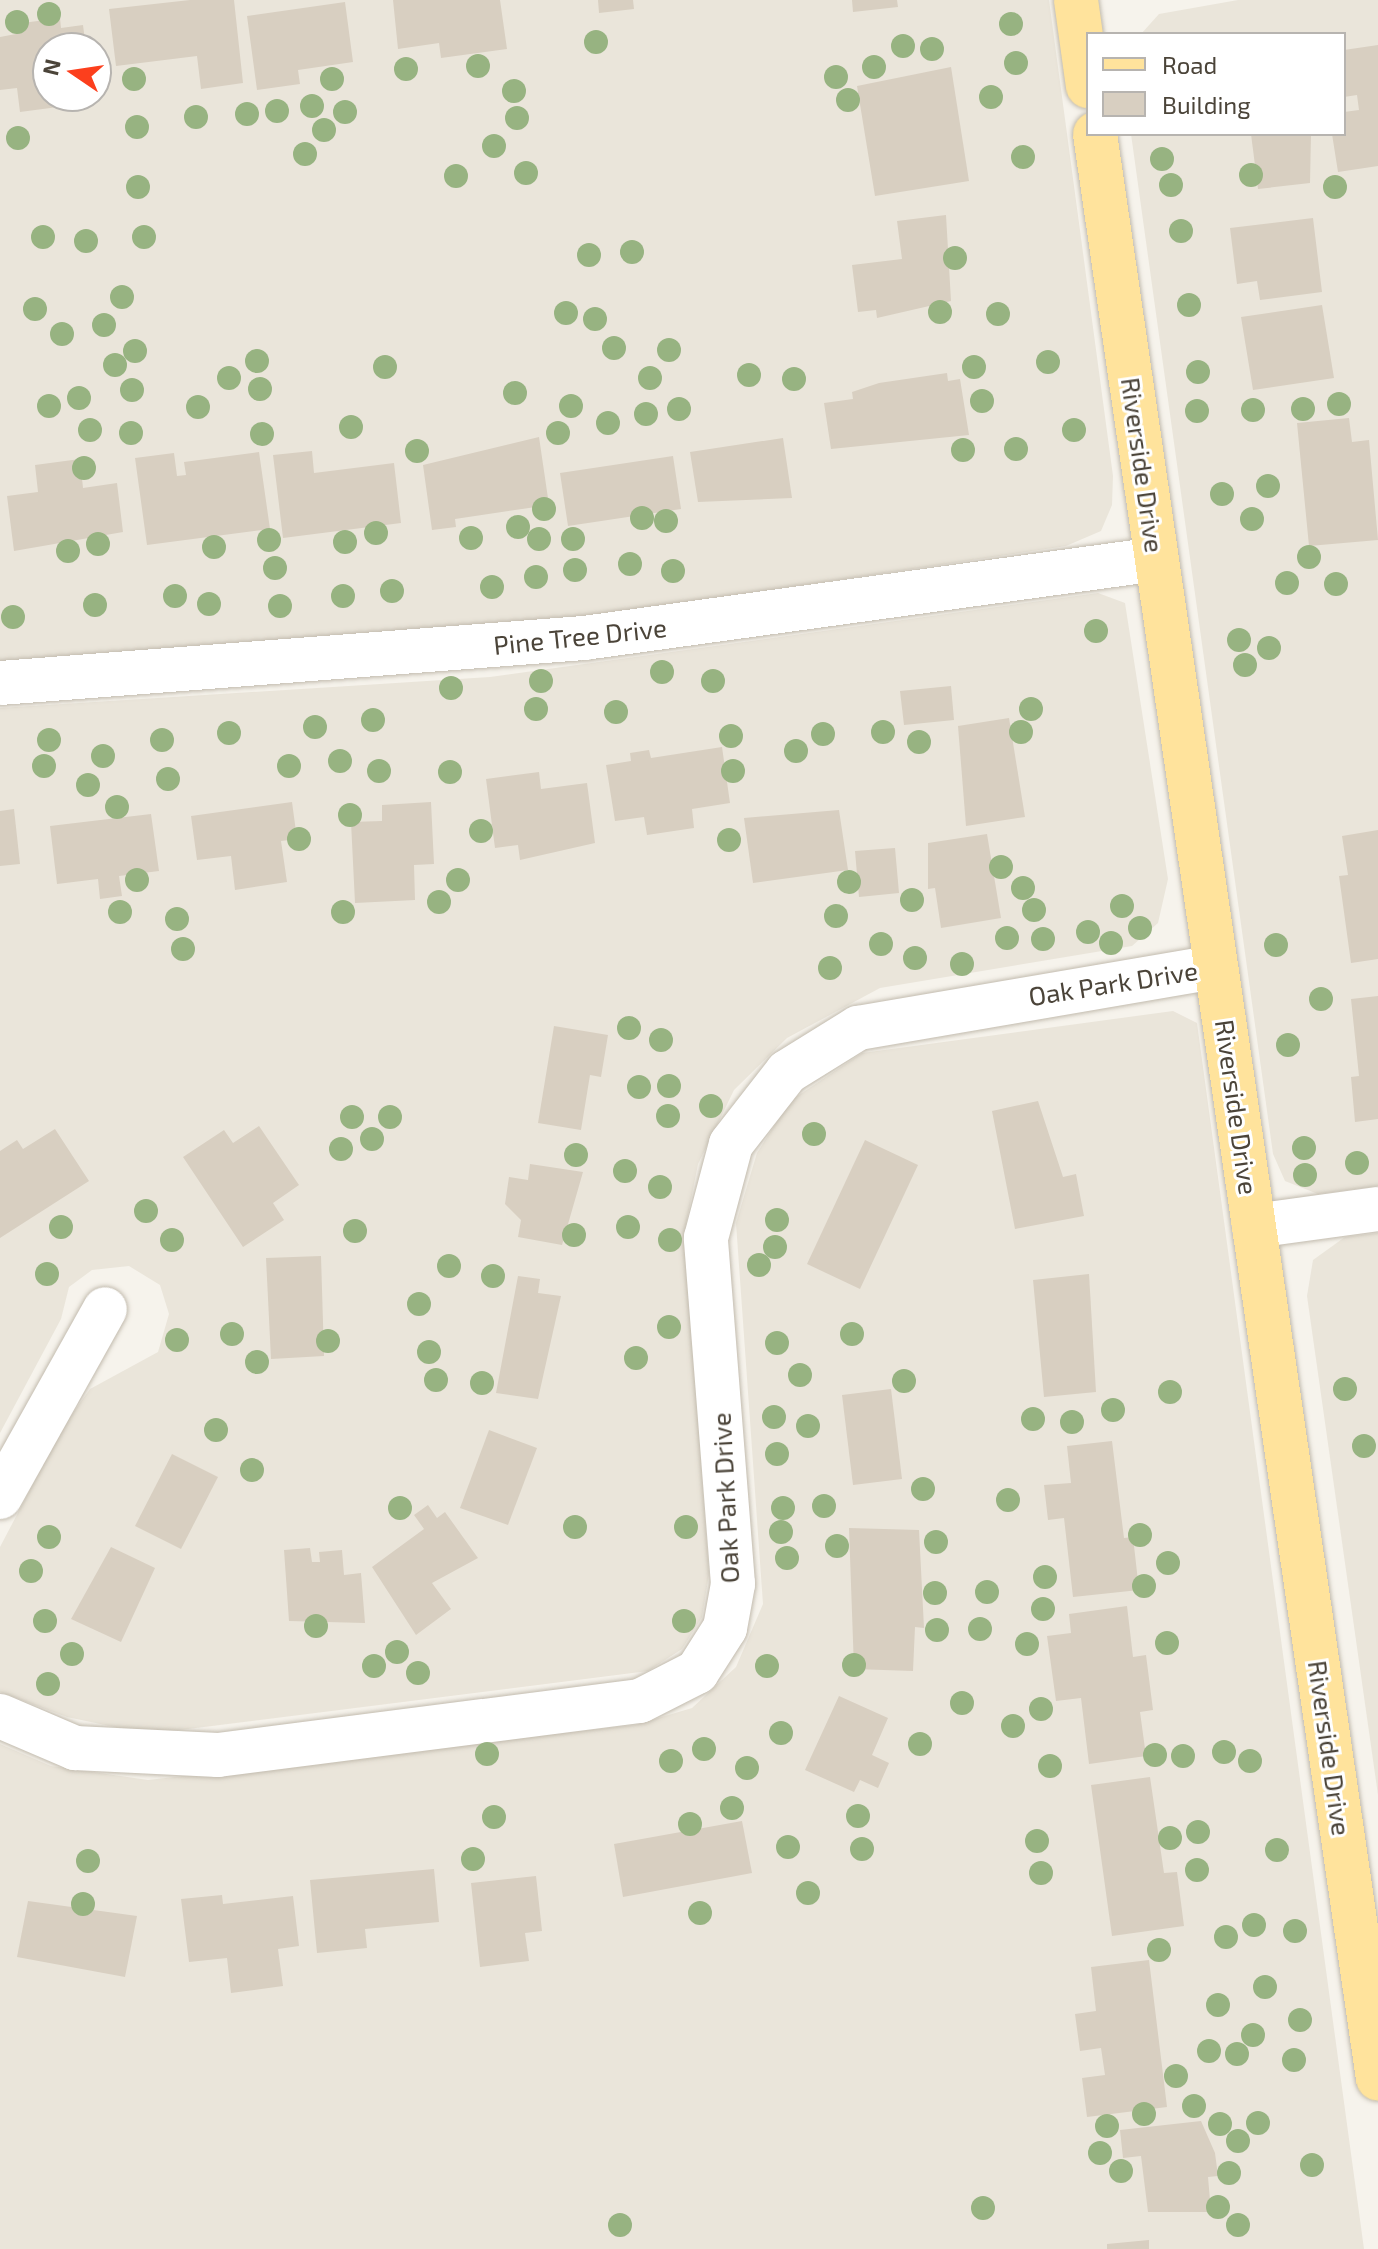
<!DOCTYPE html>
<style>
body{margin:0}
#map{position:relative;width:1378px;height:2249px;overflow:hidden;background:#f6f3ec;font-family:"Exo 2",sans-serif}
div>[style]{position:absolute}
.residential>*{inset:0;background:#eae5da}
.building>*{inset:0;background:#d8cfc1}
.roads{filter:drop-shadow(0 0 2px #c2bbae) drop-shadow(0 0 2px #c2bbae)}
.minor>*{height:44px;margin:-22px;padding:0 22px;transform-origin:22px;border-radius:22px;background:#fff}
.major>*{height:44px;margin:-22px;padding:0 22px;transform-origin:22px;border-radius:22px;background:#ffe39c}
.trees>*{width:24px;height:24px;margin:-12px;border-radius:50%;background:#97b381}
span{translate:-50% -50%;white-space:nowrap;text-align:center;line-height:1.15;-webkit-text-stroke:6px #fff;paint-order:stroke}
.street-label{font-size:26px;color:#4b4439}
.legend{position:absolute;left:1086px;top:32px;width:260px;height:104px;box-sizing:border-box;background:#fff;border:2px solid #b7b4b0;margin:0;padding:10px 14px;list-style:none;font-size:24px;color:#4b4439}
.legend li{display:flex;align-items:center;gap:16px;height:40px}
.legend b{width:40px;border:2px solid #b7b4b0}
.north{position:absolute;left:32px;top:32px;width:80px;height:80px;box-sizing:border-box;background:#fff;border:2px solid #b7b4b0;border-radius:50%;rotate:283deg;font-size:22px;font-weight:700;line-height:32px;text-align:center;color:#4b4439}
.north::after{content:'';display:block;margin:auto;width:28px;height:36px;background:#fc3f1d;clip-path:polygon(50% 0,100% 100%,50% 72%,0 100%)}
</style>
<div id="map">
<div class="residential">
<i style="clip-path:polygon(evenodd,0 0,1049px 0,1113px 476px,1112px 505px,1101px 531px,1066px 546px,609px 614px,0 665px,0 0,48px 48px,96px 48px,96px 96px,48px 96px,48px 48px)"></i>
<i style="clip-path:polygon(1238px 0,1378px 0,1378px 1186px,1318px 1194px,1285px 1181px,1273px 1154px,1131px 134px,1344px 134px,1344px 34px,1141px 34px,1159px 14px)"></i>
<i style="clip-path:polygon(1098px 593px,1125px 603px,1168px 879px,1158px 923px,1132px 946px,880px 988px,787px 1038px,734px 1090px,698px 1164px,685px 1230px,709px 1574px,702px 1617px,682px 1649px,648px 1671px,148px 1734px,67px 1717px,0 1692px,0 1547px,63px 1427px,90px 1389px,158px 1352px,169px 1314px,160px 1285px,129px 1266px,92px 1270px,69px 1287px,61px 1319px,0 1433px,0 708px,490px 677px)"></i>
<i style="clip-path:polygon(1173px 1011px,1197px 1023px,1364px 2249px,0 2249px,0 1744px,51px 1766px,148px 1780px,635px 1725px,692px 1708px,736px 1667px,763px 1604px,736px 1223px,757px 1153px,790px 1101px,862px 1053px)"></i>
<i style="clip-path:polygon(1378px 1233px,1378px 1795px,1307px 1296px,1313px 1260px,1345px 1237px)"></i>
</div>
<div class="building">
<i style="clip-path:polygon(190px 0,234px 0,243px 83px,201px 89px,197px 56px,116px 66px,109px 9px)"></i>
<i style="clip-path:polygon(393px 0,500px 0,507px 49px,441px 58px,439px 43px,398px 49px)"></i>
<i style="clip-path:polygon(598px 0,633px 0,634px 9px,599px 13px)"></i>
<i style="clip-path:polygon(852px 0,897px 0,898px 7px,853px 12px)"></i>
<i style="clip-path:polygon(345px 2px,353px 62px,298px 70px,300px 84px,257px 90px,247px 16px)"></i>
<i style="clip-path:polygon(60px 18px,61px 28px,83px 25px,86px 48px,48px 48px,48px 96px,72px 96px,73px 105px,20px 112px,17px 88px,0 90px,0 37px,16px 34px,15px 24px)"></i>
<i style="clip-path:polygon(1378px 45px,1378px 166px,1338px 172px,1332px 134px,1344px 134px,1344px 112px,1359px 110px,1357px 95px,1344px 97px,1344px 50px)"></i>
<i style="clip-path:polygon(951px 67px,969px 181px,875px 196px,857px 86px)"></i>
<i style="clip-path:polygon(1251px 134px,1311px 134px,1310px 183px,1258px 189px)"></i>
<i style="clip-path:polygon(946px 215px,951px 301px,877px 318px,876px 310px,858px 312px,852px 265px,902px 259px,897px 221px)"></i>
<i style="clip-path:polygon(1313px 218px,1322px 292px,1260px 300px,1257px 281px,1237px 284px,1230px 228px)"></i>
<i style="clip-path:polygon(1322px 305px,1334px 378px,1253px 390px,1241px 317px)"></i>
<i style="clip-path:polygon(947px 373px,948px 381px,960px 379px,969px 435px,831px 449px,824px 403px,853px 399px,852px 392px,879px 383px)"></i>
<i style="clip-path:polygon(1349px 418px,1352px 442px,1369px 440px,1378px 540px,1309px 546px,1297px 423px)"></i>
<i style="clip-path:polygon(539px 437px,549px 505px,455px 519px,456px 527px,432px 530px,423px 465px)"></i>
<i style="clip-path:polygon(783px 438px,792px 498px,698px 502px,690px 452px)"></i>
<i style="clip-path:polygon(312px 451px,314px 473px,394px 463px,401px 523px,283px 538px,273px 455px)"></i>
<i style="clip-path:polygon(259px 452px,270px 529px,147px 545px,135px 458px,174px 453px,177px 476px,186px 475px,184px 462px)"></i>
<i style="clip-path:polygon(673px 456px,681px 509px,568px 526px,560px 473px)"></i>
<i style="clip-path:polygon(80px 459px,83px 488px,117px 483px,123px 532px,14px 551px,7px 496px,38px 492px,35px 465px)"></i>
<i style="clip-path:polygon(951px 686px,954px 720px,904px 725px,900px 691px)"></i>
<i style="clip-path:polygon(1009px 718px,1025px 817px,966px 826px,958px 726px)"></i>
<i style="clip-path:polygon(722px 747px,730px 803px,692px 809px,694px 828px,647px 835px,644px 817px,615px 821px,606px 765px,631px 761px,630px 753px,649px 750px,651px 758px)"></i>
<i style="clip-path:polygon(539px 772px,541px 789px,587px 783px,595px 843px,520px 860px,518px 845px,495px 848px,486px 779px)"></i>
<i style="clip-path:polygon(292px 802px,297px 839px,281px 841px,287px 882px,235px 890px,231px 856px,197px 860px,191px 816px)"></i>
<i style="clip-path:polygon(431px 802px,434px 864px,414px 865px,415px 900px,355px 903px,351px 822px,382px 821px,382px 805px)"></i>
<i style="clip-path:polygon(14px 809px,20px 864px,0 866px,0 811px)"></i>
<i style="clip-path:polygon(839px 810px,848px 870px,753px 883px,744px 818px)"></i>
<i style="clip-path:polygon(151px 814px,159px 871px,119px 876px,122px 896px,100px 899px,98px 879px,57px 884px,50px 826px)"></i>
<i style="clip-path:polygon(1378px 830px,1378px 959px,1351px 963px,1339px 876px,1348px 875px,1342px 836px)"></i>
<i style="clip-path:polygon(987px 834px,1001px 918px,941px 928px,935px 888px,928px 889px,928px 843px)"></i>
<i style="clip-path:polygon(895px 848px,899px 893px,859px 897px,855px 851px)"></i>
<i style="clip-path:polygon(1378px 996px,1378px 1119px,1355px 1122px,1351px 1077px,1359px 1076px,1351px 999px)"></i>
<i style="clip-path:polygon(554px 1026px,608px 1035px,601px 1077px,590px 1075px,581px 1130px,538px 1123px)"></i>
<i style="clip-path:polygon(1038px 1101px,1063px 1177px,1076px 1174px,1084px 1216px,1015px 1229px,992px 1111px)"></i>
<i style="clip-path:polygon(259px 1126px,299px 1185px,273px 1203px,284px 1220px,243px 1247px,183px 1157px,224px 1130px,233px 1143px)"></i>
<i style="clip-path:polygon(55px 1129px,89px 1181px,0 1238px,0 1151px,17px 1140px,23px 1149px)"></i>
<i style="clip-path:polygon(865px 1140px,918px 1165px,860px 1289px,807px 1264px)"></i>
<i style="clip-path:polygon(530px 1164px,583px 1172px,562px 1245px,518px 1237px,521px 1220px,505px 1204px,509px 1177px,528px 1180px)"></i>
<i style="clip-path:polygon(321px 1256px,324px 1356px,271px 1359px,266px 1258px)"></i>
<i style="clip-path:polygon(1089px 1274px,1096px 1392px,1044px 1397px,1033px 1280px)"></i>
<i style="clip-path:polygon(518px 1276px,540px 1279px,538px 1293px,561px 1296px,538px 1399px,496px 1393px)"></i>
<i style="clip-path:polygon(891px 1389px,902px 1479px,853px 1485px,842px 1395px)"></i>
<i style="clip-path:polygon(489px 1430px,537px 1448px,508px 1525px,460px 1508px)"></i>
<i style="clip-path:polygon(1112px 1441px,1124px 1538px,1133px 1537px,1139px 1590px,1073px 1597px,1064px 1518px,1048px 1520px,1044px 1485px,1071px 1483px,1067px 1446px)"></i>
<i style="clip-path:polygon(172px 1454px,218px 1477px,181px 1549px,135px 1526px)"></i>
<i style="clip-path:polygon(428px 1505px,437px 1518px,445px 1512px,478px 1558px,432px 1583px,451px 1609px,416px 1635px,372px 1567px,424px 1529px,414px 1515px)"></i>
<i style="clip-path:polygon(849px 1528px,919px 1530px,924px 1628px,915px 1627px,913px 1671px,854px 1669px)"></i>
<i style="clip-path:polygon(111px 1547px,155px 1568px,121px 1642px,71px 1619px)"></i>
<i style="clip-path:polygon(310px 1548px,312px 1562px,320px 1562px,319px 1552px,342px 1550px,344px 1575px,361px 1573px,365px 1623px,289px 1621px,284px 1550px)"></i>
<i style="clip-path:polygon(1127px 1606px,1133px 1657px,1146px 1655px,1153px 1710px,1140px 1712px,1146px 1756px,1089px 1764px,1081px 1698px,1056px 1701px,1047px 1636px,1071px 1633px,1069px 1614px)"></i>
<i style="clip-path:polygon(839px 1696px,888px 1718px,872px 1755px,889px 1763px,878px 1788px,860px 1780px,854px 1792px,805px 1770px)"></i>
<i style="clip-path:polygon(1150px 1777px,1164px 1873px,1177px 1872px,1184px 1926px,1112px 1936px,1091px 1785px)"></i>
<i style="clip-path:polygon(742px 1821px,752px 1873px,623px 1897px,614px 1844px)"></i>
<i style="clip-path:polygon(434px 1869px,439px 1922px,365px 1929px,367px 1948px,317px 1953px,310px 1880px)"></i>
<i style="clip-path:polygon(536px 1876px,542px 1931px,525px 1933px,529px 1961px,480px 1967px,471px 1883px)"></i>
<i style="clip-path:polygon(222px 1895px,223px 1904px,293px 1896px,299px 1946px,278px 1949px,283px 1986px,231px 1993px,227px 1958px,189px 1962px,181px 1899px)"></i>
<i style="clip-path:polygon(28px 1901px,137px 1916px,125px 1977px,17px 1957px)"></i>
<i style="clip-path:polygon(1149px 1960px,1167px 2107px,1087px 2117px,1082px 2078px,1105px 2075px,1101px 2048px,1080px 2051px,1075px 2014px,1096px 2011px,1091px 1967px)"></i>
<i style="clip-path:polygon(1201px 2121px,1215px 2153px,1218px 2176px,1208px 2177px,1211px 2212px,1148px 2212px,1141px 2156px,1123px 2158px,1120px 2130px)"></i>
<i style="clip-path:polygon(1149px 2240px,1149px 2249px,1107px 2249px,1107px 2244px)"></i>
</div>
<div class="roads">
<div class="minor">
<i style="left:0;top:683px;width:586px;rotate:-4.41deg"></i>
<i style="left:584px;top:638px;width:578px;rotate:-7.85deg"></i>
<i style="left:1254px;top:1226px;width:125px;rotate:-7.8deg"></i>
<i style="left:0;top:1497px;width:215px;rotate:-60.8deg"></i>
<i style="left:0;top:1716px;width:82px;rotate:23.1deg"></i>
<i style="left:75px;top:1748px;width:143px;rotate:2.8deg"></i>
<i style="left:218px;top:1755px;width:425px;rotate:-7.3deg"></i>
<i style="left:640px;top:1701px;width:64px;rotate:-27deg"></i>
<i style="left:697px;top:1672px;width:52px;rotate:-57.5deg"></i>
<i style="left:725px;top:1628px;width:45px;rotate:-79.7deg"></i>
<i style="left:733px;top:1584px;width:347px;rotate:-94.5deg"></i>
<i style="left:706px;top:1238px;width:97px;rotate:-75.1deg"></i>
<i style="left:731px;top:1144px;width:91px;rotate:-52.1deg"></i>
<i style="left:787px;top:1072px;width:84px;rotate:-31.8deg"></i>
<i style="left:858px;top:1028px;width:363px;rotate:-9.7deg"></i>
</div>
<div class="major">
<i style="left:1076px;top:0;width:87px;rotate:82.1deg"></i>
<i style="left:1095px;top:134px;width:1965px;rotate:81.72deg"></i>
</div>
</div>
<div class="trees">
<i style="left:49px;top:14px"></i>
<i style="left:17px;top:22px"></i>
<i style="left:1011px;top:24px"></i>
<i style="left:596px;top:42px"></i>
<i style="left:903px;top:46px"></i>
<i style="left:932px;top:49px"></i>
<i style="left:1016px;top:63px"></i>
<i style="left:478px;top:66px"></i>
<i style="left:874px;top:67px"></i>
<i style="left:406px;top:69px"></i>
<i style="left:836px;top:77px"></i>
<i style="left:134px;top:79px"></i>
<i style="left:332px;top:79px"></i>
<i style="left:514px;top:91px"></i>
<i style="left:991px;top:97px"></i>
<i style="left:848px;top:100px"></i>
<i style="left:312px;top:106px"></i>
<i style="left:277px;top:111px"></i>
<i style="left:345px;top:112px"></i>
<i style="left:247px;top:114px"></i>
<i style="left:196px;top:117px"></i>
<i style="left:517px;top:118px"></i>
<i style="left:137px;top:127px"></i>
<i style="left:324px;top:130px"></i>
<i style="left:18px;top:138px"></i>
<i style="left:494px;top:146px"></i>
<i style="left:305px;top:154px"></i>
<i style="left:1023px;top:157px"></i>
<i style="left:1162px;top:159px"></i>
<i style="left:526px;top:173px"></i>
<i style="left:1251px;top:175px"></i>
<i style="left:456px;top:176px"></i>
<i style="left:1171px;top:185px"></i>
<i style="left:138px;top:187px"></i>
<i style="left:1335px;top:187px"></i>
<i style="left:1181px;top:231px"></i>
<i style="left:43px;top:237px"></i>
<i style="left:144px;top:237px"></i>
<i style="left:86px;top:241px"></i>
<i style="left:632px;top:252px"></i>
<i style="left:589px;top:255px"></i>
<i style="left:955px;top:258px"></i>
<i style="left:122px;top:297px"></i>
<i style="left:1189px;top:305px"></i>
<i style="left:35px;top:309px"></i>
<i style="left:940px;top:312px"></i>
<i style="left:566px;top:313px"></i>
<i style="left:998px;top:314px"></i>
<i style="left:595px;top:319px"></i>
<i style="left:104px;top:325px"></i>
<i style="left:62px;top:334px"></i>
<i style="left:614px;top:348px"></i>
<i style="left:669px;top:350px"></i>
<i style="left:135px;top:351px"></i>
<i style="left:257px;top:361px"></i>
<i style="left:1048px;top:362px"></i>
<i style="left:115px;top:365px"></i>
<i style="left:385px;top:367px"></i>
<i style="left:974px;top:367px"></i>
<i style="left:1198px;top:372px"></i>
<i style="left:749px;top:375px"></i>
<i style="left:229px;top:378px"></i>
<i style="left:650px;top:378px"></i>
<i style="left:794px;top:379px"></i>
<i style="left:260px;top:389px"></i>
<i style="left:132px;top:390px"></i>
<i style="left:515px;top:393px"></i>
<i style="left:79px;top:398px"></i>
<i style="left:982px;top:401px"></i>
<i style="left:1339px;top:404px"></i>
<i style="left:49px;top:406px"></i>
<i style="left:571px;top:406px"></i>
<i style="left:198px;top:407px"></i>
<i style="left:679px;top:409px"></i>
<i style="left:1303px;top:409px"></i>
<i style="left:1253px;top:410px"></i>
<i style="left:1197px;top:411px"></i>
<i style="left:646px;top:414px"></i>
<i style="left:608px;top:423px"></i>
<i style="left:351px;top:427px"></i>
<i style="left:90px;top:430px"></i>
<i style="left:1074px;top:430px"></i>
<i style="left:131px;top:433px"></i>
<i style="left:558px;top:433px"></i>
<i style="left:262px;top:434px"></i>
<i style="left:1016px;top:449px"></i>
<i style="left:963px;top:450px"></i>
<i style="left:417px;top:451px"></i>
<i style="left:84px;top:468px"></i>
<i style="left:1268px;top:486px"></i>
<i style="left:1222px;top:494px"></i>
<i style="left:544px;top:509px"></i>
<i style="left:642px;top:518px"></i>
<i style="left:1252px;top:519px"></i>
<i style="left:666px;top:521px"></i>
<i style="left:518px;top:527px"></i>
<i style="left:376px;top:533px"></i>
<i style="left:471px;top:538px"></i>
<i style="left:539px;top:539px"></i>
<i style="left:573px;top:539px"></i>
<i style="left:269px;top:540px"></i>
<i style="left:345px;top:542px"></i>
<i style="left:98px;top:544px"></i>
<i style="left:214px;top:547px"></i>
<i style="left:68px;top:551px"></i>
<i style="left:1309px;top:557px"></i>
<i style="left:630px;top:564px"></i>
<i style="left:275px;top:568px"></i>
<i style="left:575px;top:570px"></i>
<i style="left:673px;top:571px"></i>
<i style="left:536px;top:577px"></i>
<i style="left:1287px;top:583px"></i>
<i style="left:1336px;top:584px"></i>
<i style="left:492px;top:587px"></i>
<i style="left:392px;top:591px"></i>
<i style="left:175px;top:596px"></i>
<i style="left:343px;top:596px"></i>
<i style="left:209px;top:604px"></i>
<i style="left:95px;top:605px"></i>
<i style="left:280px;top:606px"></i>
<i style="left:13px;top:617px"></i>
<i style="left:1096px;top:631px"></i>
<i style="left:1239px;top:640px"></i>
<i style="left:1269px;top:648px"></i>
<i style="left:1245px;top:665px"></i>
<i style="left:662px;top:672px"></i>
<i style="left:541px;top:681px"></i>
<i style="left:713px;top:681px"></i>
<i style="left:451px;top:688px"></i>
<i style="left:536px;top:709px"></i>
<i style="left:1031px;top:709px"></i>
<i style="left:616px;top:712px"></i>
<i style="left:373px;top:720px"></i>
<i style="left:315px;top:727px"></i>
<i style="left:883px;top:732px"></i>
<i style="left:1021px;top:732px"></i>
<i style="left:229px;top:733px"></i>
<i style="left:823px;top:734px"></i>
<i style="left:731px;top:736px"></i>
<i style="left:49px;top:740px"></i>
<i style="left:162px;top:740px"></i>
<i style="left:919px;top:742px"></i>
<i style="left:796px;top:751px"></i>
<i style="left:103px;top:756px"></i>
<i style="left:340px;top:761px"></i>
<i style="left:44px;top:766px"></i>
<i style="left:289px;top:766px"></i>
<i style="left:379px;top:771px"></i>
<i style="left:733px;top:771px"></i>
<i style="left:450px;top:772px"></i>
<i style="left:168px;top:779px"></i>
<i style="left:88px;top:785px"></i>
<i style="left:117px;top:807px"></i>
<i style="left:350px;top:815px"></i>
<i style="left:481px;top:831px"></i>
<i style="left:299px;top:839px"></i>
<i style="left:729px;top:840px"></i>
<i style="left:1001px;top:867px"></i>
<i style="left:137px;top:880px"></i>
<i style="left:458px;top:880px"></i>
<i style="left:849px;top:882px"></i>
<i style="left:1023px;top:888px"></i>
<i style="left:912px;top:900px"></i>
<i style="left:439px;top:902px"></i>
<i style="left:1122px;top:906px"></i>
<i style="left:1034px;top:910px"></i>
<i style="left:120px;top:912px"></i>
<i style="left:343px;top:912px"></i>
<i style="left:836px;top:916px"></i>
<i style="left:177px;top:919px"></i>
<i style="left:1140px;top:928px"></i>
<i style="left:1088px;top:932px"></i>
<i style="left:1007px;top:938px"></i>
<i style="left:1043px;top:939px"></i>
<i style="left:1111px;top:943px"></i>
<i style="left:881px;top:944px"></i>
<i style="left:1276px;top:945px"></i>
<i style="left:183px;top:949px"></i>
<i style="left:915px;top:958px"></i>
<i style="left:962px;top:964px"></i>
<i style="left:830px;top:968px"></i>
<i style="left:1321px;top:999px"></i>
<i style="left:629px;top:1028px"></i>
<i style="left:661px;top:1040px"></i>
<i style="left:1288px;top:1045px"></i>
<i style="left:669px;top:1086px"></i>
<i style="left:639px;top:1087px"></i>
<i style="left:711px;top:1106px"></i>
<i style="left:668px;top:1116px"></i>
<i style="left:352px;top:1117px"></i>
<i style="left:390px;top:1117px"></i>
<i style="left:814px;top:1134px"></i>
<i style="left:372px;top:1139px"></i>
<i style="left:1304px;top:1148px"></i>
<i style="left:341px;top:1149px"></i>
<i style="left:576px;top:1155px"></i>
<i style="left:1357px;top:1163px"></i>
<i style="left:625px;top:1171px"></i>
<i style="left:1305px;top:1175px"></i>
<i style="left:660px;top:1187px"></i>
<i style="left:146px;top:1211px"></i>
<i style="left:777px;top:1220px"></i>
<i style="left:61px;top:1227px"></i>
<i style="left:628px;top:1227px"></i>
<i style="left:355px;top:1231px"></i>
<i style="left:574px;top:1235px"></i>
<i style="left:172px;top:1240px"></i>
<i style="left:670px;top:1240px"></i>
<i style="left:775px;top:1247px"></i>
<i style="left:759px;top:1265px"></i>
<i style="left:449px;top:1266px"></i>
<i style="left:47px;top:1274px"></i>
<i style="left:493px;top:1276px"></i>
<i style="left:419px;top:1304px"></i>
<i style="left:669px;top:1327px"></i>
<i style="left:232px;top:1334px"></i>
<i style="left:852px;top:1334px"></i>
<i style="left:177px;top:1340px"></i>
<i style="left:328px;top:1341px"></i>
<i style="left:777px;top:1343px"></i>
<i style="left:429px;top:1352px"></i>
<i style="left:636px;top:1358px"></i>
<i style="left:257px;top:1362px"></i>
<i style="left:800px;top:1375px"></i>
<i style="left:436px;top:1380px"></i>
<i style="left:904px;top:1381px"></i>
<i style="left:482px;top:1383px"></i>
<i style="left:1345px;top:1389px"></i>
<i style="left:1170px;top:1392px"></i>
<i style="left:1113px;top:1410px"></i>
<i style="left:774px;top:1417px"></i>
<i style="left:1033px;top:1419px"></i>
<i style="left:1072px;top:1422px"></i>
<i style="left:808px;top:1426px"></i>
<i style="left:216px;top:1430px"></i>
<i style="left:1364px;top:1446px"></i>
<i style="left:777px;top:1454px"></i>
<i style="left:252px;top:1470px"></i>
<i style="left:923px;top:1489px"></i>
<i style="left:1008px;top:1500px"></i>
<i style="left:824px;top:1506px"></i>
<i style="left:400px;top:1508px"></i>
<i style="left:783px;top:1508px"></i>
<i style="left:575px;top:1527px"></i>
<i style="left:686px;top:1527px"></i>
<i style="left:781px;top:1532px"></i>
<i style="left:1140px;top:1535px"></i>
<i style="left:49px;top:1537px"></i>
<i style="left:936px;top:1542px"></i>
<i style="left:837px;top:1546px"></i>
<i style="left:787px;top:1558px"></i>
<i style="left:1168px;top:1563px"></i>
<i style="left:31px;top:1571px"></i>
<i style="left:1045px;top:1577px"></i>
<i style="left:1144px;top:1586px"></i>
<i style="left:987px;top:1592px"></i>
<i style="left:935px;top:1593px"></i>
<i style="left:1043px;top:1609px"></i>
<i style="left:45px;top:1621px"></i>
<i style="left:684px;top:1621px"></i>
<i style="left:316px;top:1626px"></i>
<i style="left:980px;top:1629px"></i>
<i style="left:937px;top:1630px"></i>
<i style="left:1167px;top:1643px"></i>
<i style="left:1027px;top:1644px"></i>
<i style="left:397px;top:1652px"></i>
<i style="left:72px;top:1654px"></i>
<i style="left:854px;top:1665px"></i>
<i style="left:374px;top:1666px"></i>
<i style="left:767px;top:1666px"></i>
<i style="left:418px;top:1673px"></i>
<i style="left:48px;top:1684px"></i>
<i style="left:962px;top:1703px"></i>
<i style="left:1041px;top:1709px"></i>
<i style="left:1013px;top:1726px"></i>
<i style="left:781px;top:1733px"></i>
<i style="left:920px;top:1744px"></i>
<i style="left:704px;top:1749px"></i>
<i style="left:1224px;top:1752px"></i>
<i style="left:487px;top:1754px"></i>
<i style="left:1155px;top:1755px"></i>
<i style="left:1183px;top:1756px"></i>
<i style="left:671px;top:1761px"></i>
<i style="left:1250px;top:1761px"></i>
<i style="left:1050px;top:1766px"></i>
<i style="left:747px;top:1768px"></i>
<i style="left:732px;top:1808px"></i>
<i style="left:858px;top:1816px"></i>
<i style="left:494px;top:1817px"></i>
<i style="left:690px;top:1824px"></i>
<i style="left:1198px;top:1832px"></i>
<i style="left:1170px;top:1838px"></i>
<i style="left:1037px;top:1841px"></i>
<i style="left:788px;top:1847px"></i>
<i style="left:862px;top:1849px"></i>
<i style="left:1277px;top:1850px"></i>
<i style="left:473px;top:1859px"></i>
<i style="left:88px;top:1861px"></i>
<i style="left:1197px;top:1870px"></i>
<i style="left:1041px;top:1873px"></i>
<i style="left:808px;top:1893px"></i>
<i style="left:83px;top:1904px"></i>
<i style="left:700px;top:1913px"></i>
<i style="left:1254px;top:1925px"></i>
<i style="left:1295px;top:1931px"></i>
<i style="left:1226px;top:1937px"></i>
<i style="left:1159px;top:1950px"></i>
<i style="left:1265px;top:1987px"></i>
<i style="left:1218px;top:2005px"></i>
<i style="left:1300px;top:2020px"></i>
<i style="left:1253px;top:2035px"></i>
<i style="left:1209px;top:2051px"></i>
<i style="left:1237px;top:2054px"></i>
<i style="left:1294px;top:2060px"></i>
<i style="left:1176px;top:2076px"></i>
<i style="left:1194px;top:2106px"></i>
<i style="left:1144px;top:2114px"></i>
<i style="left:1258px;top:2123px"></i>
<i style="left:1220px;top:2124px"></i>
<i style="left:1107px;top:2126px"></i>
<i style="left:1238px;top:2141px"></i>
<i style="left:1100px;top:2153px"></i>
<i style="left:1312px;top:2165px"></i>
<i style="left:1121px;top:2171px"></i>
<i style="left:1229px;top:2173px"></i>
<i style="left:1218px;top:2207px"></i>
<i style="left:983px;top:2208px"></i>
<i style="left:620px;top:2225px"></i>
<i style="left:1238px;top:2225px"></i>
</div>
<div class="street-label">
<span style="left:1143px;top:465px;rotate:82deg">Riverside Drive</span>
<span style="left:580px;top:636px;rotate:-6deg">Pine Tree Drive</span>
<span style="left:1113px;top:983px;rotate:-9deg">Oak Park Drive</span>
<span style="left:1237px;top:1107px;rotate:82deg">Riverside Drive</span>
<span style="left:725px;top:1498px;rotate:-93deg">Oak Park Drive</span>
<span style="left:1330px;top:1748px;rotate:82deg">Riverside Drive</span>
</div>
<ul class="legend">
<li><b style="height:10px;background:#ffe39c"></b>Road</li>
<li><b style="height:22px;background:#d8cfc1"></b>Building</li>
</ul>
<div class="north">N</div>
</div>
